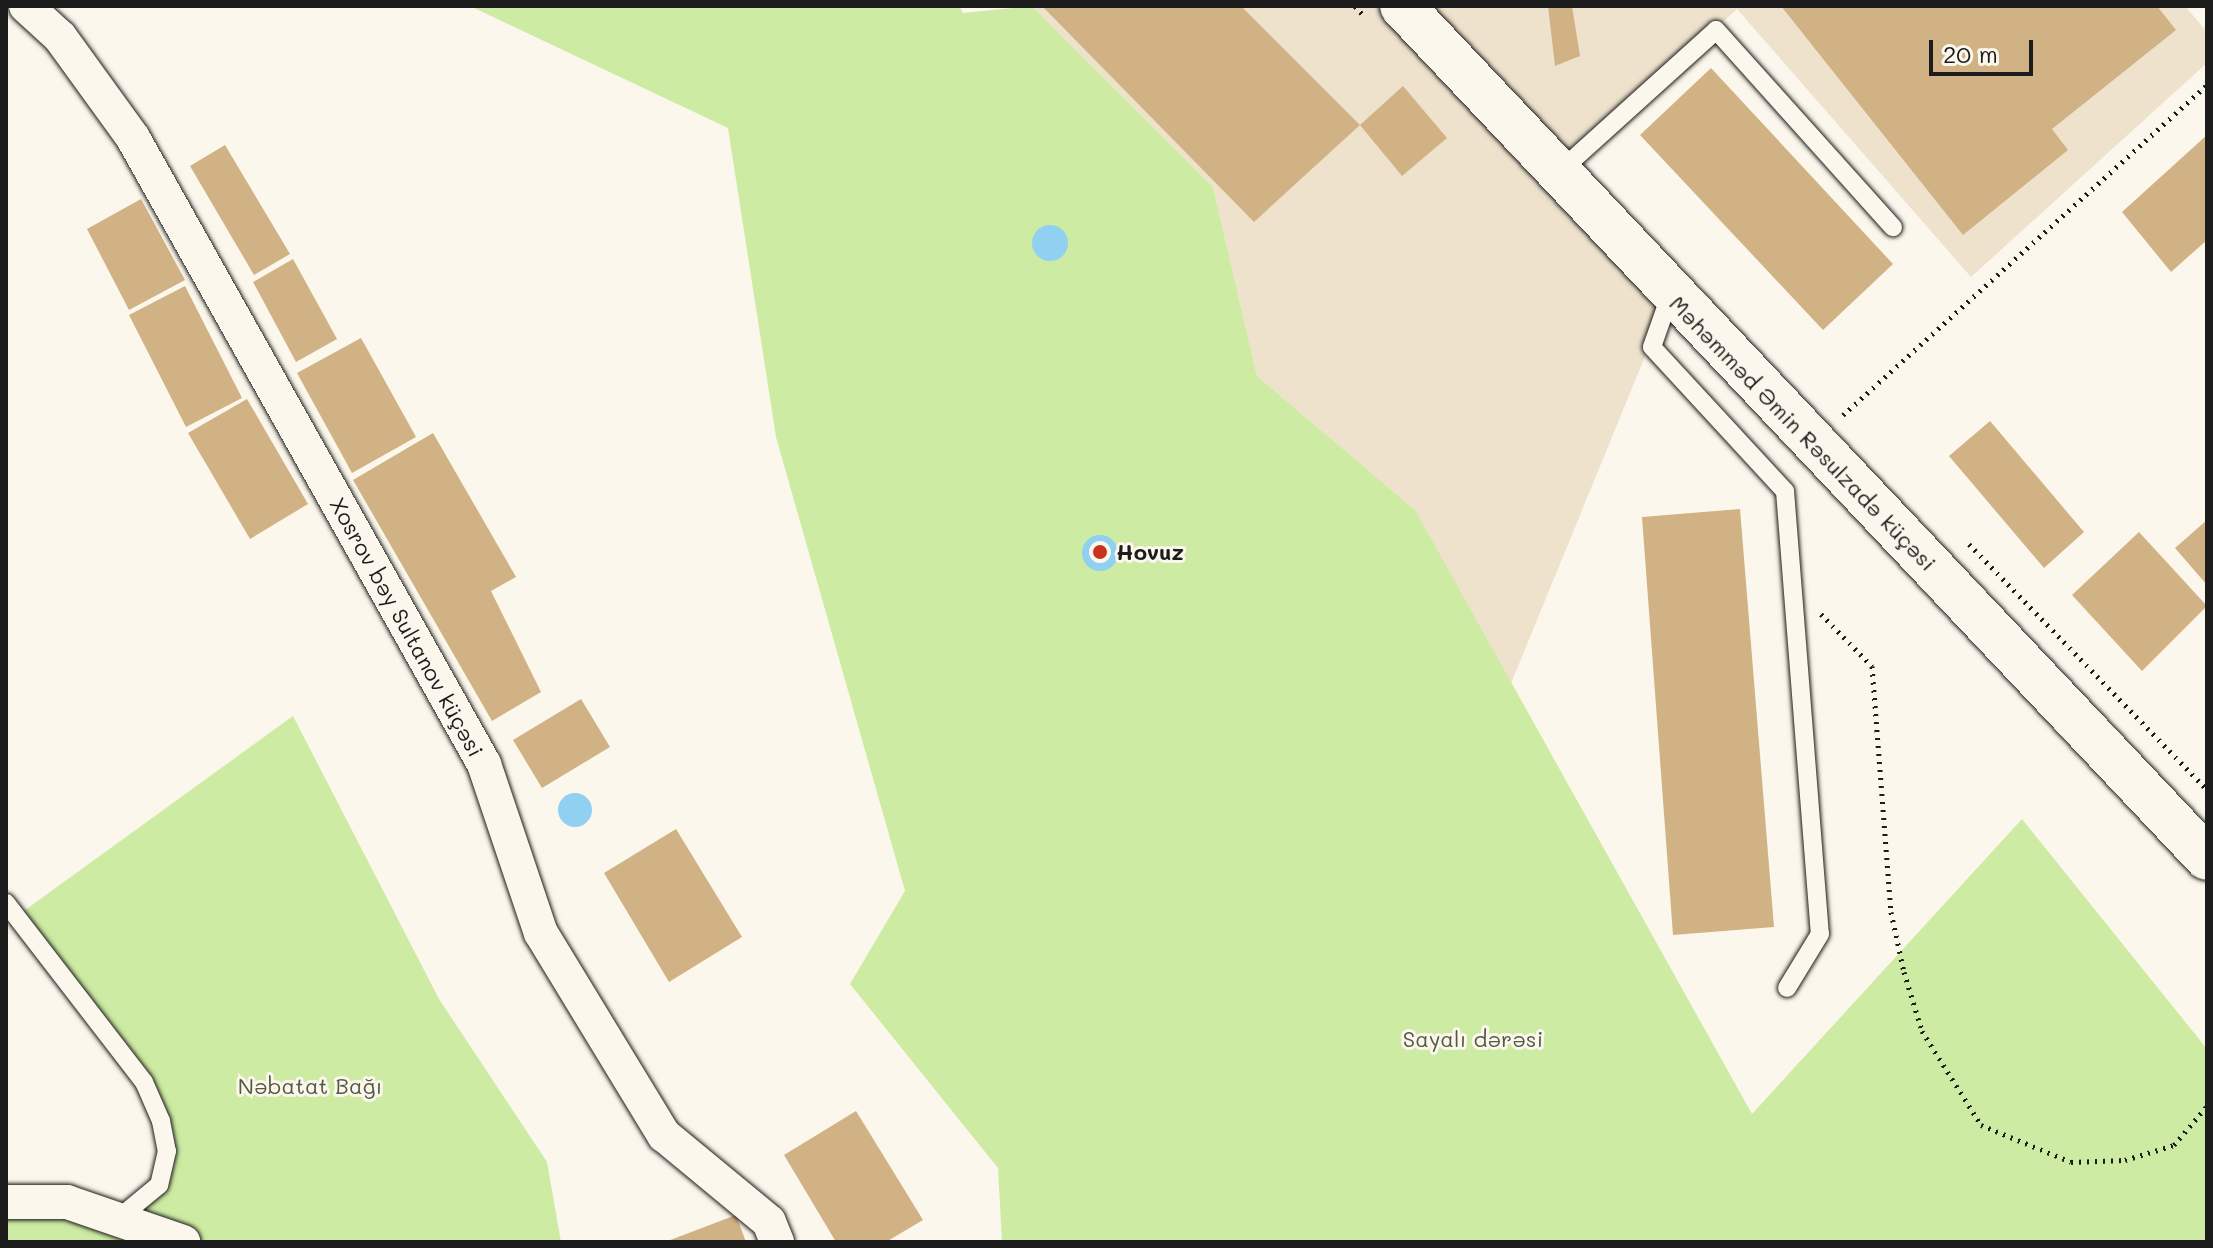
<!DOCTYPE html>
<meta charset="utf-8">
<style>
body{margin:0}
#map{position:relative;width:2213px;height:1248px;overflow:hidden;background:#fbf7ec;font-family:Mali,sans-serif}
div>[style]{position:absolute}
.built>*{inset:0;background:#eee2cd}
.green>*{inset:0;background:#cdeba2}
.water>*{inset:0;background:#90d0f1}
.round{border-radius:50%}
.building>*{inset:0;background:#d1b285}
.path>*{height:5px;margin-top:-2.5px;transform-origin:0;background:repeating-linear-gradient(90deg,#1c1c1c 0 2px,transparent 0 8px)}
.roads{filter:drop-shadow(0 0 2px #1c1c1c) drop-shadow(0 0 2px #1c1c1c)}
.service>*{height:18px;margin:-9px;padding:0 9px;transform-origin:9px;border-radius:9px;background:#fbf7ec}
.minor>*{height:34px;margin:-17px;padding:0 17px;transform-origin:17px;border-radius:17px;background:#fbf7ec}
.secondary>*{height:44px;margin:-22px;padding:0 22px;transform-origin:22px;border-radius:22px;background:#fbf7ec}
.dots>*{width:22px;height:22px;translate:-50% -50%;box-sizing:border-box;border:4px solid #fbf7ec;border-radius:50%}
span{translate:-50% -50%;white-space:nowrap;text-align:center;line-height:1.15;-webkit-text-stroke:6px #fbf7ec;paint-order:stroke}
.street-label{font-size:22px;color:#1c1c1c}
.poi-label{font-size:22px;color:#1c1c1c;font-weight:700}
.left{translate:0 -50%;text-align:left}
.park-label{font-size:22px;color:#515a44}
.frame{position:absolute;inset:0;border:8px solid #1c1c1c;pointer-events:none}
.scale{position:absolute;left:1929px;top:40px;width:104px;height:36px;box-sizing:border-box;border:4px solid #1c1c1c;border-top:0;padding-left:10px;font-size:24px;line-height:28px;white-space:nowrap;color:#1c1c1c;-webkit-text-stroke:6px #fbf7ec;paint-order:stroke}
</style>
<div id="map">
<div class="built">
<i style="clip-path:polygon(1032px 6px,2185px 6px,2207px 32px,2207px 63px,1971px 277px,1737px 9px,1558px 173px,1671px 293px,1510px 686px,1415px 510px,1257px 376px,1213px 187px)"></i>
</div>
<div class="green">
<i style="clip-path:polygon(470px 6px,959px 6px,963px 13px,1032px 6px,1213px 187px,1257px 376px,1415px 510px,1752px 1114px,2022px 819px,2207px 1049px,2207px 1242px,1002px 1242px,998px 1168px,850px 984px,905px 891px,776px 437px,728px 128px)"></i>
<i style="clip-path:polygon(293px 716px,439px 999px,547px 1162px,561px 1242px,6px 1242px,6px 1202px,141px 1207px,167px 1151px,144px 1082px,21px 913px)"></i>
</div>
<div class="water">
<i class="round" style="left:1032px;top:225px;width:36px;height:36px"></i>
<i class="round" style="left:1082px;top:535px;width:36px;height:36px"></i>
<i class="round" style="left:558px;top:793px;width:34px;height:34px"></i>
</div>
<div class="building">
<i style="clip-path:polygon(1042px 6px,1241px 6px,1360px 125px,1254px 222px)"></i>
<i style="clip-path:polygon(1548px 6px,1572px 6px,1580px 56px,1555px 66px)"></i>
<i style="clip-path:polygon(1781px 6px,2157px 6px,2176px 30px,2052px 129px,2068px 150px,1963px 235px)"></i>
<i style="clip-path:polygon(1711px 68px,1893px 264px,1823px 330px,1640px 135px)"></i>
<i style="clip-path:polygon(1403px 86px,1447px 138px,1402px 176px,1360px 125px)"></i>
<i style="clip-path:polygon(2207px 135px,2207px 240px,2171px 272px,2122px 212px)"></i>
<i style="clip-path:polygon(225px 145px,290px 254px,254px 275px,190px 166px)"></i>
<i style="clip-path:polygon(141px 199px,185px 280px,129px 310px,87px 229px)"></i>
<i style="clip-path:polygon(293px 259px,337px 339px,296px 362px,253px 282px)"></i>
<i style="clip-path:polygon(185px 286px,242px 398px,186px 427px,129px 315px)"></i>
<i style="clip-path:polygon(361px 338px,416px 437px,352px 473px,297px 373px)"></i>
<i style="clip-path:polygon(247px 399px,308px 504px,250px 539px,188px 433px)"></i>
<i style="clip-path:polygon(1990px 421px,2084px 532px,2044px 568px,1949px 456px)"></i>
<i style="clip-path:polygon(433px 433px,516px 577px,491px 591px,541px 692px,492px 721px,353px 480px)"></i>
<i style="clip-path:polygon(1740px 509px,1774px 927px,1673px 935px,1642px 517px)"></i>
<i style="clip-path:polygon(2207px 520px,2207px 585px,2175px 548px)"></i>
<i style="clip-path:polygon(2139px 532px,2207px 606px,2142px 671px,2072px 595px)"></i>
<i style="clip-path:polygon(581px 699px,610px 747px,542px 788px,513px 740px)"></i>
<i style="clip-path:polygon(676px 829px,742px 937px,669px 982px,604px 873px)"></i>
<i style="clip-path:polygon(856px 1111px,923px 1220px,886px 1242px,836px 1242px,784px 1155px)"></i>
<i style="clip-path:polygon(736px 1215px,746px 1242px,665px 1242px)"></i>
</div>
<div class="path">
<i style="left:1355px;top:6px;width:15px;rotate:48deg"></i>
<i style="left:1843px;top:415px;width:491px;rotate:-42.2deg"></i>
<i style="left:1969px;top:544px;width:342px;rotate:45.9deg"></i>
<i style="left:1821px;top:614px;width:73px;rotate:45.6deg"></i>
<i style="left:1872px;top:666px;width:247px;rotate:85.6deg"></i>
<i style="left:1891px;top:912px;width:61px;rotate:77.8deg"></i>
<i style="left:1904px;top:972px;width:62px;rotate:73deg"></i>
<i style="left:1922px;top:1031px;width:111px;rotate:57.9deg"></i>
<i style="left:1981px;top:1125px;width:97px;rotate:22.3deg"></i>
<i style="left:2071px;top:1162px;width:54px;rotate:-2.1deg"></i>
<i style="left:2125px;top:1160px;width:51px;rotate:-17deg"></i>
<i style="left:2174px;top:1145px;width:51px;rotate:-49.8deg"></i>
</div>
<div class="roads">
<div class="service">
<i style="left:1558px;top:173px;width:213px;rotate:-42.1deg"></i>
<i style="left:1716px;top:30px;width:265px;rotate:48.1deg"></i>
<i style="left:1671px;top:293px;width:57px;rotate:109.4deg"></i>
<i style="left:1652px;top:347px;width:196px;rotate:47.3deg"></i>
<i style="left:1785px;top:491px;width:444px;rotate:85.5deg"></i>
<i style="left:1820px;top:934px;width:63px;rotate:121.4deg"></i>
<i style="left:6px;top:903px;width:226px;rotate:52.4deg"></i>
<i style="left:144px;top:1082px;width:43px;rotate:66.4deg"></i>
<i style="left:161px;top:1121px;width:31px;rotate:79deg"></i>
<i style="left:167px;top:1151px;width:35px;rotate:103deg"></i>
<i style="left:159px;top:1185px;width:52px;rotate:140.5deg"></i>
</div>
<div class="minor">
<i style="left:26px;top:6px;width:46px;rotate:42.4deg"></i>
<i style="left:60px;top:37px;width:125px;rotate:54.1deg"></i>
<i style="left:133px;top:138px;width:718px;rotate:60.72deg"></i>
<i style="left:484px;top:764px;width:178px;rotate:71.4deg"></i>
<i style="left:541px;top:933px;width:237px;rotate:58.7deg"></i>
<i style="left:664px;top:1135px;width:136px;rotate:39.6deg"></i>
<i style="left:769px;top:1222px;width:22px;rotate:68deg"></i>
<i style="left:6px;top:1202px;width:61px"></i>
<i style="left:67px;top:1202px;width:123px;rotate:19deg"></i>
</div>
<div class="secondary">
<i style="left:1402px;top:6px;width:1172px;rotate:46.62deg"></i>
</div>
</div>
<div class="dots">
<i style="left:1100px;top:552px;background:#c8321e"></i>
</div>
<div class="street-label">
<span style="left:1803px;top:433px;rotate:46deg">Məhəmməd Əmin Rəsulzadə küçəsi</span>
<span style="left:407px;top:627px;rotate:61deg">Xosrov bəy Sultanov küçəsi</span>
</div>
<div class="poi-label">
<span class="left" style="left:1116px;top:552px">Hovuz</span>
</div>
<div class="park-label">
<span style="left:1473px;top:1039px">Sayalı dərəsi</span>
<span style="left:310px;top:1086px">Nəbatat Bağı</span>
</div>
<div class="frame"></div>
<div class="scale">20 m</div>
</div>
